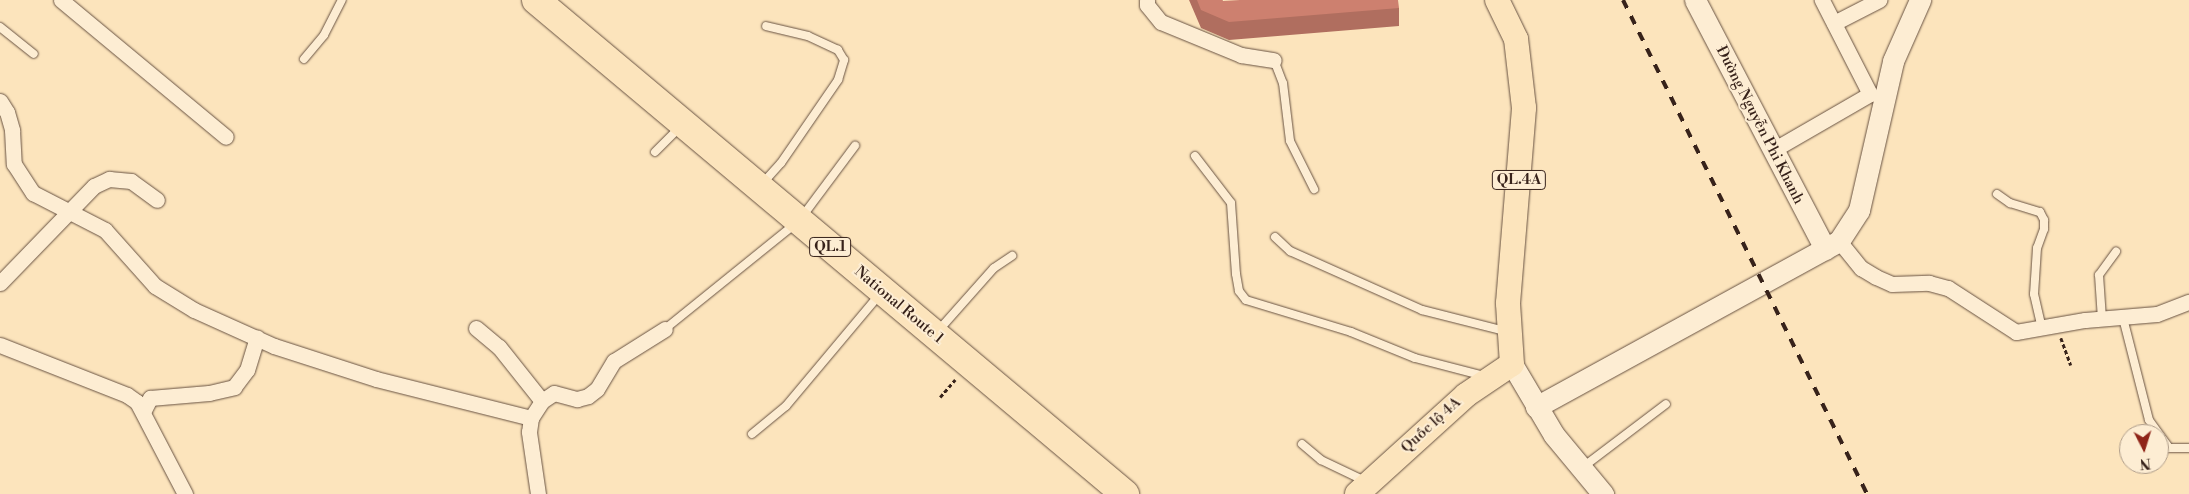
<!DOCTYPE html>
<meta charset="utf-8">
<style>
body{margin:0}
#map{position:relative;width:2189px;height:494px;overflow:hidden;background:#fce4bc;font-family:"Libre Bodoni",serif}
div>[style]{position:absolute}
.path>*{height:2.5px;margin-top:-1.25px;transform-origin:0;background:repeating-linear-gradient(90deg,#37221a 0 4px,transparent 0 6.5px)}
.roads{filter:drop-shadow(0 0 1px #685242) drop-shadow(0 0 1px #685242)}
.lane>*{height:8px;margin:-4px;padding:0 4px;transform-origin:4px;border-radius:4px;background:#fdedd3}
.street>*{height:15px;margin:-7.5px;padding:0 7.5px;transform-origin:7.5px;border-radius:7.5px;background:#fdedd3}
.secondary>*{height:21px;margin:-10.5px;padding:0 10.5px;transform-origin:10.5px;border-radius:10.5px;background:#fdedd3}
.primary>*{height:24px;margin:-12px;padding:0 12px;transform-origin:12px;border-radius:12px;background:#fce4bc}
.highway>*{height:28px;margin:-14px;padding:0 14px;transform-origin:14px;border-radius:14px;background:#fce4bc}
.rail>*{height:4px;margin-top:-2px;transform-origin:0;background:repeating-linear-gradient(90deg,#37221a 0 9px,transparent 0 18px)}
.wall>*{inset:0;background:#b06e5f}
.building>*{inset:0;background:#cd806f}
span{translate:-50% -50%;white-space:nowrap;text-align:center;line-height:1.15;-webkit-text-stroke:4px #fdedd3;paint-order:stroke}
.shield-label span{padding:1px 4px;background:#fdedd3;border:1px solid;border-radius:4px;-webkit-text-stroke-width:0}
.shield-label{font-size:14px;color:#37221a;font-weight:700}
.street-label{font-size:15px;color:#37221a}
.north{position:absolute;left:2119px;top:424px;width:50px;height:50px;box-sizing:border-box;background:#fdedd3;border:1px solid #ae9c89;border-radius:50%;rotate:175deg;font-size:14px;font-weight:700;line-height:20px;text-align:center;color:#37221a}
.north::after{content:'';display:block;margin:auto;width:18px;height:22px;background:#8f2418;clip-path:polygon(50% 0,100% 100%,50% 72%,0 100%)}
</style>
<div id="map">
<div class="path">
<i style="left:2061px;top:338px;width:29px;rotate:70deg"></i>
<i style="left:940px;top:397px;width:23px;rotate:-49deg"></i>
</div>
<div class="roads">
<div class="lane">
<i style="left:0;top:27px;width:43px;rotate:38.5deg"></i>
<i style="left:304px;top:59px;width:31px;rotate:-50deg"></i>
<i style="left:324px;top:35px;width:39px;rotate:-63deg"></i>
<i style="left:1274px;top:60px;width:25px;rotate:69deg"></i>
<i style="left:1283px;top:83px;width:58px;rotate:83.1deg"></i>
<i style="left:1290px;top:141px;width:54px;rotate:63.4deg"></i>
<i style="left:655px;top:152px;width:35px;rotate:-45deg"></i>
<i style="left:1195px;top:156px;width:59px;rotate:52.5deg"></i>
<i style="left:1231px;top:203px;width:71px;rotate:86deg"></i>
<i style="left:1236px;top:274px;width:17px;rotate:80deg"></i>
<i style="left:1239px;top:291px;width:11px;rotate:52deg"></i>
<i style="left:1246px;top:300px;width:110px;rotate:16.9deg"></i>
<i style="left:1351px;top:332px;width:69px;rotate:22.1deg"></i>
<i style="left:1415px;top:358px;width:71px;rotate:14.6deg"></i>
<i style="left:762px;top:184px;width:28px;rotate:-48deg"></i>
<i style="left:781px;top:163px;width:101px;rotate:-55.5deg"></i>
<i style="left:838px;top:80px;width:21px;rotate:-73deg"></i>
<i style="left:844px;top:60px;width:12px;rotate:-121deg"></i>
<i style="left:838px;top:50px;width:33px;rotate:-155deg"></i>
<i style="left:808px;top:36px;width:43px;rotate:-166.6deg"></i>
<i style="left:1997px;top:194px;width:16px;rotate:35deg"></i>
<i style="left:2010px;top:203px;width:31px;rotate:17deg"></i>
<i style="left:2040px;top:212px;width:9px;rotate:63deg"></i>
<i style="left:2044px;top:220px;width:9px;rotate:90deg"></i>
<i style="left:2044px;top:229px;width:20px;rotate:110deg"></i>
<i style="left:2037px;top:248px;width:46px;rotate:93.7deg"></i>
<i style="left:2034px;top:294px;width:36px;rotate:77deg"></i>
<i style="left:1275px;top:237px;width:21px;rotate:43deg"></i>
<i style="left:1290px;top:251px;width:145px;rotate:24.1deg"></i>
<i style="left:1422px;top:310px;width:89px;rotate:14.3deg"></i>
<i style="left:2123px;top:318px;width:105px;rotate:75.7deg"></i>
<i style="left:2149px;top:420px;width:34px;rotate:54deg"></i>
<i style="left:2169px;top:448px;width:20px"></i>
<i style="left:2102px;top:319px;width:44px;rotate:-93.9deg"></i>
<i style="left:2099px;top:275px;width:29px;rotate:-54deg"></i>
<i style="left:665px;top:329px;width:172px;rotate:-38.9deg"></i>
<i style="left:799px;top:221px;width:94px;rotate:-53.3deg"></i>
<i style="left:938px;top:331px;width:84px;rotate:-48.4deg"></i>
<i style="left:994px;top:268px;width:22px;rotate:-34deg"></i>
<i style="left:752px;top:434px;width:44px;rotate:-39.5deg"></i>
<i style="left:786px;top:406px;width:145px;rotate:-50deg"></i>
<i style="left:1302px;top:444px;width:25px;rotate:40deg"></i>
<i style="left:1321px;top:460px;width:49px;rotate:25.5deg"></i>
<i style="left:1583px;top:467px;width:104px;rotate:-37.2deg"></i>
</div>
<div class="street">
<i style="left:61px;top:0;width:214px;rotate:39.7deg"></i>
<i style="left:1147px;top:0;width:5px;rotate:90deg"></i>
<i style="left:1147px;top:5px;width:22px;rotate:51deg"></i>
<i style="left:1161px;top:22px;width:87px;rotate:22.4deg"></i>
<i style="left:1241px;top:55px;width:33px;rotate:9deg"></i>
<i style="left:1834px;top:23px;width:51px;rotate:-27.1deg"></i>
<i style="left:0;top:101px;width:13px;rotate:58deg"></i>
<i style="left:7px;top:112px;width:19px;rotate:74deg"></i>
<i style="left:12px;top:130px;width:34px;rotate:87deg"></i>
<i style="left:14px;top:164px;width:35px;rotate:57deg"></i>
<i style="left:33px;top:193px;width:81px;rotate:27.2deg"></i>
<i style="left:105px;top:230px;width:75px;rotate:48.2deg"></i>
<i style="left:155px;top:286px;width:46px;rotate:31.6deg"></i>
<i style="left:194px;top:310px;width:88px;rotate:24.2deg"></i>
<i style="left:274px;top:346px;width:107px;rotate:17.9deg"></i>
<i style="left:376px;top:379px;width:160px;rotate:14.1deg"></i>
<i style="left:1773px;top:150px;width:112px;rotate:-30deg"></i>
<i style="left:1870px;top:94px;width:106px;rotate:-117.1deg"></i>
<i style="left:1839px;top:241px;width:35px;rotate:51deg"></i>
<i style="left:1861px;top:268px;width:17px;rotate:31deg"></i>
<i style="left:1876px;top:277px;width:17px;rotate:24deg"></i>
<i style="left:1892px;top:284px;width:37px;rotate:-2deg"></i>
<i style="left:1929px;top:283px;width:20px;rotate:15deg"></i>
<i style="left:1948px;top:288px;width:81px;rotate:32.9deg"></i>
<i style="left:2016px;top:332px;width:70px;rotate:-9.9deg"></i>
<i style="left:2085px;top:320px;width:72px;rotate:-4.8deg"></i>
<i style="left:2157px;top:314px;width:34px;rotate:-21deg"></i>
<i style="left:0;top:283px;width:135px;rotate:-45.9deg"></i>
<i style="left:94px;top:186px;width:17px;rotate:-25deg"></i>
<i style="left:109px;top:179px;width:22px;rotate:5deg"></i>
<i style="left:131px;top:181px;width:32px;rotate:36deg"></i>
<i style="left:476px;top:328px;width:30px;rotate:40deg"></i>
<i style="left:499px;top:347px;width:69px;rotate:51.5deg"></i>
<i style="left:0;top:345px;width:136px;rotate:21.5deg"></i>
<i style="left:127px;top:395px;width:12px;rotate:35deg"></i>
<i style="left:137px;top:402px;width:104px;rotate:62.4deg"></i>
<i style="left:143px;top:412px;width:16px;rotate:-63deg"></i>
<i style="left:150px;top:398px;width:59px;rotate:-4.8deg"></i>
<i style="left:209px;top:393px;width:26px;rotate:-13deg"></i>
<i style="left:234px;top:387px;width:21px;rotate:-53deg"></i>
<i style="left:247px;top:370px;width:34px;rotate:-73deg"></i>
<i style="left:538px;top:494px;width:63px;rotate:-98.3deg"></i>
<i style="left:529px;top:432px;width:14px;rotate:-82deg"></i>
<i style="left:531px;top:418px;width:20px;rotate:-57deg"></i>
<i style="left:542px;top:401px;width:14px;rotate:-34deg"></i>
<i style="left:554px;top:393px;width:24px;rotate:15deg"></i>
<i style="left:577px;top:399px;width:11px;rotate:-15deg"></i>
<i style="left:588px;top:396px;width:11px;rotate:-38deg"></i>
<i style="left:597px;top:389px;width:33px;rotate:-59deg"></i>
<i style="left:614px;top:361px;width:60px;rotate:-32.1deg"></i>
</div>
<div class="secondary">
<i style="left:1695px;top:0;width:281px;rotate:62.4deg"></i>
<i style="left:1512px;top:364px;width:82px;rotate:59.4deg"></i>
<i style="left:1554px;top:435px;width:77px;rotate:50.3deg"></i>
<i style="left:1536px;top:407px;width:345px;rotate:-28.7deg"></i>
<i style="left:1839px;top:241px;width:37px;rotate:-57deg"></i>
<i style="left:1859px;top:210px;width:153px;rotate:-77.1deg"></i>
<i style="left:1893px;top:61px;width:67px;rotate:-66.1deg"></i>
</div>
<div class="primary">
<i style="left:1357px;top:494px;width:147px;rotate:-42.2deg"></i>
<i style="left:1466px;top:395px;width:55px;rotate:-34deg"></i>
<i style="left:1512px;top:364px;width:61px;rotate:-93.8deg"></i>
<i style="left:1508px;top:303px;width:196px;rotate:-85.3deg"></i>
<i style="left:1524px;top:108px;width:69px;rotate:-96.6deg"></i>
<i style="left:1516px;top:39px;width:43px;rotate:-116deg"></i>
</div>
<div class="highway">
<i style="left:536px;top:0;width:769px;rotate:39.99deg"></i>
</div>
</div>
<div class="rail">
<i style="left:1623px;top:0;width:551px;rotate:63.71deg"></i>
</div>
<div class="wall">
<i style="clip-path:polygon(1189px 0,1222px 0,1223px 1px,1399px 8px,1399px 26px,1229px 40px,1201px 28px)"></i>
</div>
<div class="building">
<i style="clip-path:polygon(1197px 0,1222px 0,1223px 1px,1240px 0,1398px 0,1399px 8px,1229px 22px,1201px 10px)"></i>
</div>
<div class="shield-label">
<span style="left:1519px;top:180px">QL.4A</span>
<span style="left:830px;top:247px">QL.1</span>
</div>
<div class="street-label">
<span style="left:1760px;top:125px;rotate:63deg">Đường Nguyễn Phi Khanh</span>
<span style="left:899px;top:305px;rotate:40deg">National Route 1</span>
<span style="left:1431px;top:425px;rotate:-42deg">Quốc lộ 4A</span>
</div>
<div class="north">N</div>
</div>
